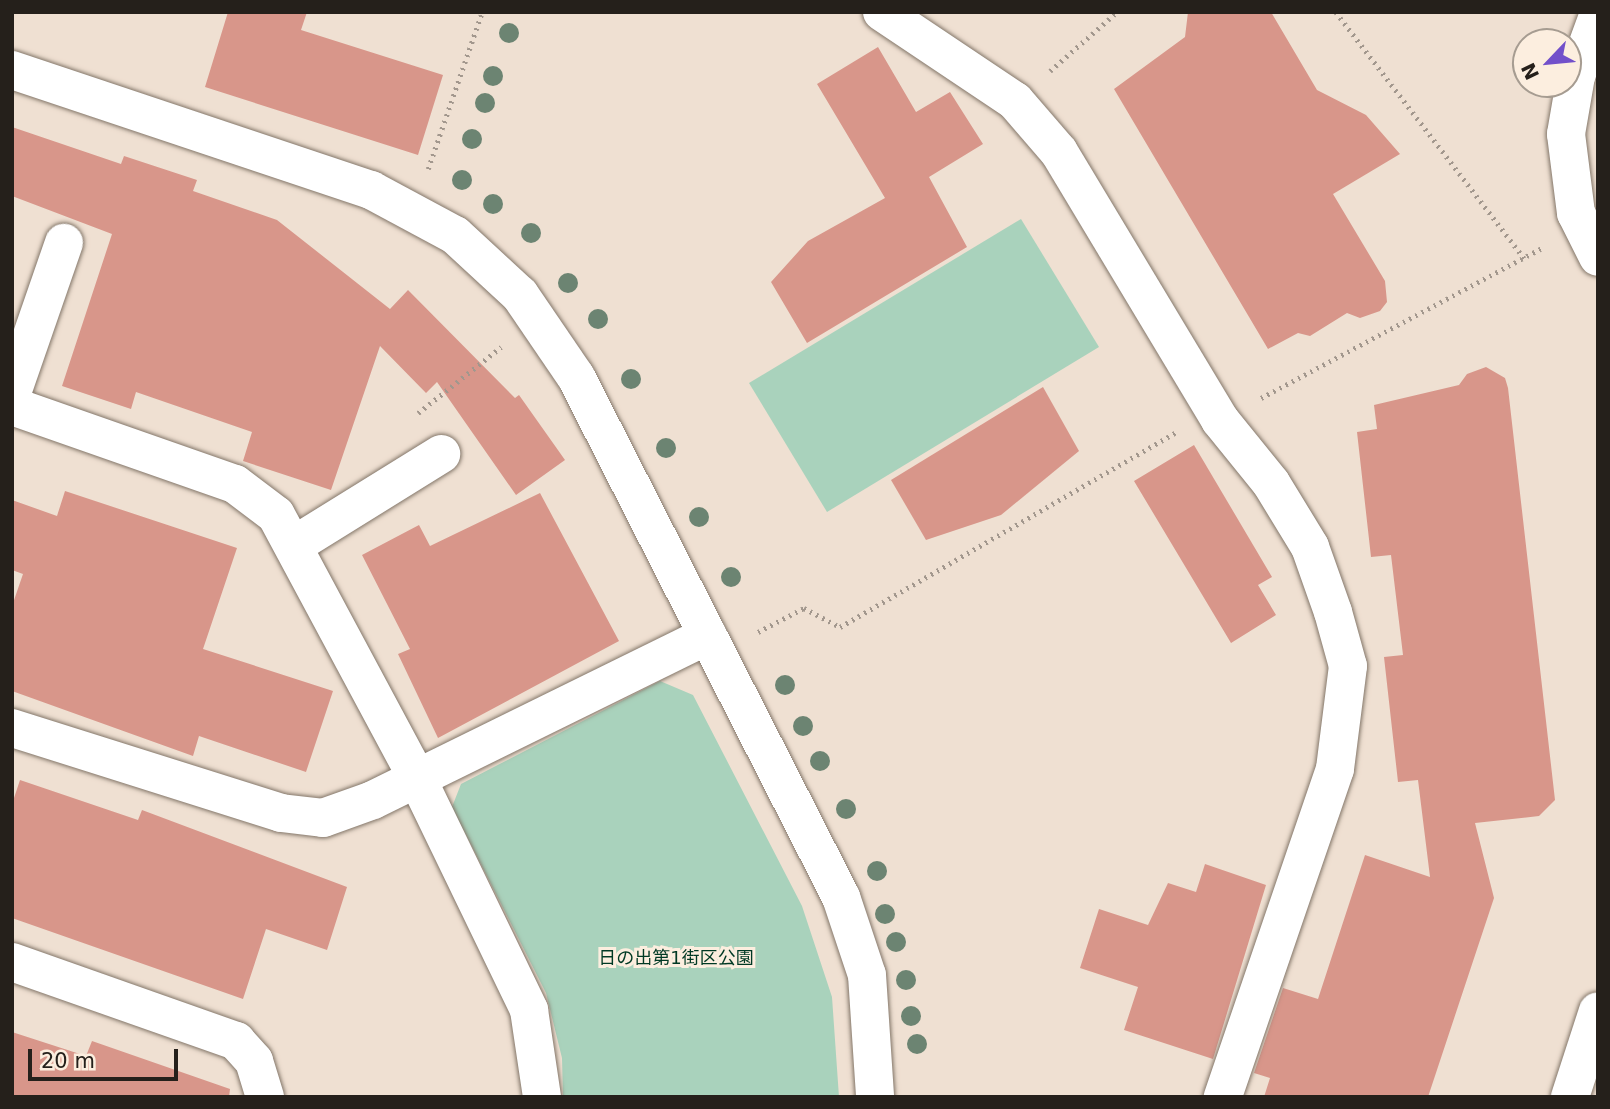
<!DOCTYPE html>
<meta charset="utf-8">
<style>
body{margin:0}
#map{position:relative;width:1610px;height:1109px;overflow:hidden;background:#efe0d2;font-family:"DejaVu Sans","Noto Sans JP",sans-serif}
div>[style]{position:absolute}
.green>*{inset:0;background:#a9d2bc}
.building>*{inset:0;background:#d8968a}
.path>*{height:4.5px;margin-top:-2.25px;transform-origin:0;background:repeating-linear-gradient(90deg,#a2978d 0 2px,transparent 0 7px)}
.roads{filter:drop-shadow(0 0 2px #837669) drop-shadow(0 0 2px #837669)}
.minor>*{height:38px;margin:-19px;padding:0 19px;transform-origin:19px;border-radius:19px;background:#fff}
.trees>*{width:20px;height:20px;margin:-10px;border-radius:50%;background:#6c8472}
span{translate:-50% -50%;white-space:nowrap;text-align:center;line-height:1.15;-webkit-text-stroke:6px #fceedf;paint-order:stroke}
.park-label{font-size:18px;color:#003924}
.frame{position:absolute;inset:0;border:14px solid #25201b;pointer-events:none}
.north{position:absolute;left:1512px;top:28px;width:70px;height:70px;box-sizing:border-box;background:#fceedf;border:2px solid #a69c91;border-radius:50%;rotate:244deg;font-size:19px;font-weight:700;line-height:28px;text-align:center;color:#25201b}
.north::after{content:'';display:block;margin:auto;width:24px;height:32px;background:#7250ca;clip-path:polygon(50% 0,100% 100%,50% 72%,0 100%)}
.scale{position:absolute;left:28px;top:1049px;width:150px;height:32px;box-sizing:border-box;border:4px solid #25201b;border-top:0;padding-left:9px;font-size:21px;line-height:24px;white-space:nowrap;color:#25201b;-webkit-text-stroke:5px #fceedf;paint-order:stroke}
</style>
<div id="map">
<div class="green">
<i style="clip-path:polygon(1021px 219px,1099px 347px,827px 512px,749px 383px)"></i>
<i style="clip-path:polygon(660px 681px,693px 695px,802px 906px,832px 997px,839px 1097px,563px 1097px,562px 1058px,546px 993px,452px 807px,461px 784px)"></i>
</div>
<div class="building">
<i style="clip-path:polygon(228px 12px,307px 12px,301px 30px,443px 75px,418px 155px,205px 87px)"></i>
<i style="clip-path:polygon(1188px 12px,1271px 12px,1317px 90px,1366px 115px,1400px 154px,1333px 194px,1385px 281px,1387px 302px,1380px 311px,1360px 318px,1347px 313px,1310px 336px,1298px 333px,1268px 349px,1114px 89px,1185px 37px)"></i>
<i style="clip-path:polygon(878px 47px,916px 112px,950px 92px,983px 144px,929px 177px,967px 247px,807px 343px,771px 282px,808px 241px,885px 198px,817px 84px)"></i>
<i style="clip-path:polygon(12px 127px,121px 164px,124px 156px,197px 180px,193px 191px,277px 220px,390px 309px,408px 290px,515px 398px,519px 395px,565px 460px,516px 495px,437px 382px,426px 393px,380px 346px,331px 490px,243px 461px,252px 432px,136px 392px,131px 409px,62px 386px,112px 234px,12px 196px)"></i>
<i style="clip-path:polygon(1486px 367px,1505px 378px,1508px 388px,1555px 800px,1539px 816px,1475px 823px,1494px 898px,1428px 1097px,1264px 1097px,1270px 1078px,1254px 1073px,1283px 988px,1318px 999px,1365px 855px,1430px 877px,1418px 780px,1398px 782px,1384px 657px,1403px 655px,1391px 555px,1371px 557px,1357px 432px,1377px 429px,1374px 405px,1459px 385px,1467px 374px)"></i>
<i style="clip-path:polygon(1043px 387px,1079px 451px,1001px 515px,926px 540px,891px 480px)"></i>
<i style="clip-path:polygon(1194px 445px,1272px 577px,1258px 585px,1276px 615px,1231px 643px,1134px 481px)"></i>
<i style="clip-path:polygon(65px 491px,237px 548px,203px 649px,333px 691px,306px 772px,199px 736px,193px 756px,12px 691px,12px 606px,23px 574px,12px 570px,12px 500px,57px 516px)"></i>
<i style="clip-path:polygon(540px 493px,619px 641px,438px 738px,398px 654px,410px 649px,362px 555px,419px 525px,430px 546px)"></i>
<i style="clip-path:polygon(20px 780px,138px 820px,142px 810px,347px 887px,327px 950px,266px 929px,243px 999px,12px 918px,12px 804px)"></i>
<i style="clip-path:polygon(1205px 864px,1266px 885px,1213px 1059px,1124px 1030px,1138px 987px,1080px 968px,1099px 909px,1148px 925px,1168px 883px,1196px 892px)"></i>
<i style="clip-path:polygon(12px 1032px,86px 1056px,92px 1041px,230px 1089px,229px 1097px,12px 1097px)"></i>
</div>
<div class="path">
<i style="left:1336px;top:12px;width:310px;rotate:52.6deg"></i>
<i style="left:1050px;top:71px;width:89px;rotate:-41.4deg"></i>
<i style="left:428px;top:169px;width:166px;rotate:-71deg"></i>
<i style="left:1261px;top:398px;width:321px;rotate:-28.1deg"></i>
<i style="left:418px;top:413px;width:106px;rotate:-38.5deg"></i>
<i style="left:758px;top:632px;width:52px;rotate:-27.6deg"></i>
<i style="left:804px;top:608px;width:41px;rotate:27.8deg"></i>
<i style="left:840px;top:627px;width:388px;rotate:-30.1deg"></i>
</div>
<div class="roads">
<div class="minor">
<i style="left:882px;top:12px;width:160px;rotate:33.8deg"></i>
<i style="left:1015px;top:101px;width:67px;rotate:49.2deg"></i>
<i style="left:1059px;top:152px;width:313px;rotate:59deg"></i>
<i style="left:1220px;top:420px;width:81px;rotate:51deg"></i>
<i style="left:1271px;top:483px;width:75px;rotate:58.6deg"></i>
<i style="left:1310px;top:547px;width:69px;rotate:70.5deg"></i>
<i style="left:1333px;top:612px;width:56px;rotate:74.5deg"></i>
<i style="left:1348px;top:666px;width:104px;rotate:97.2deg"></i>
<i style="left:1335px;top:769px;width:347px;rotate:108.9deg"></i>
<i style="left:1598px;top:16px;width:64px;rotate:110.1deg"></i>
<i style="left:1576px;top:76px;width:59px;rotate:99.8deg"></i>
<i style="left:1566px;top:134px;width:80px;rotate:82.8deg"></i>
<i style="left:1576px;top:213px;width:49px;rotate:63.4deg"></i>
<i style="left:12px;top:70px;width:379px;rotate:18.5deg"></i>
<i style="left:371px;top:190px;width:95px;rotate:28.2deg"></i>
<i style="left:455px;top:235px;width:88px;rotate:42.7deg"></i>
<i style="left:520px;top:295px;width:99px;rotate:55.7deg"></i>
<i style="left:576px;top:377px;width:584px;rotate:63deg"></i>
<i style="left:841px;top:897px;width:82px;rotate:71.6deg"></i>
<i style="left:867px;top:975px;width:122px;rotate:86.2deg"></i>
<i style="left:12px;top:393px;width:159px;rotate:-70.9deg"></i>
<i style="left:12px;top:406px;width:236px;rotate:19.3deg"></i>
<i style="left:235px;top:484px;width:51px;rotate:37.1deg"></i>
<i style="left:276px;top:515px;width:298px;rotate:61.8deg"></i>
<i style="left:417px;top:778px;width:258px;rotate:64.2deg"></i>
<i style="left:529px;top:1010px;width:88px;rotate:81.5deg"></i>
<i style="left:296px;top:544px;width:171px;rotate:-31.8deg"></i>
<i style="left:12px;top:728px;width:282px;rotate:17.5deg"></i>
<i style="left:281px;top:813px;width:42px;rotate:6.8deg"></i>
<i style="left:323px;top:818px;width:53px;rotate:-19.8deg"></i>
<i style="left:373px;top:800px;width:373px;rotate:-26.2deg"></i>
<i style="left:12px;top:962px;width:238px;rotate:19.4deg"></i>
<i style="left:236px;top:1041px;width:27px;rotate:48deg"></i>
<i style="left:254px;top:1061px;width:38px;rotate:73deg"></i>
<i style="left:1570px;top:1097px;width:90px;rotate:-72deg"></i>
</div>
</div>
<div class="trees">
<i style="left:509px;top:33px"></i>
<i style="left:493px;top:76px"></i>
<i style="left:485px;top:103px"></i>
<i style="left:472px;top:139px"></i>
<i style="left:462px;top:180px"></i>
<i style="left:493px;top:204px"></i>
<i style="left:531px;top:233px"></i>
<i style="left:568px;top:283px"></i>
<i style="left:598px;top:319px"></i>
<i style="left:631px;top:379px"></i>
<i style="left:666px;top:448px"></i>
<i style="left:699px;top:517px"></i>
<i style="left:731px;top:577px"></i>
<i style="left:785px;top:685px"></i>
<i style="left:803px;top:726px"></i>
<i style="left:820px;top:761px"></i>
<i style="left:846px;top:809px"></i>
<i style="left:877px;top:871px"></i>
<i style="left:885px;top:914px"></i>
<i style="left:896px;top:942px"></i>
<i style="left:906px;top:980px"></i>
<i style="left:911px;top:1016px"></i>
<i style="left:917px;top:1044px"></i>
</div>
<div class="park-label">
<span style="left:676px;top:958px">日の出第1街区公園</span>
</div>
<div class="frame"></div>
<div class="north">N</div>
<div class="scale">20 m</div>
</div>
